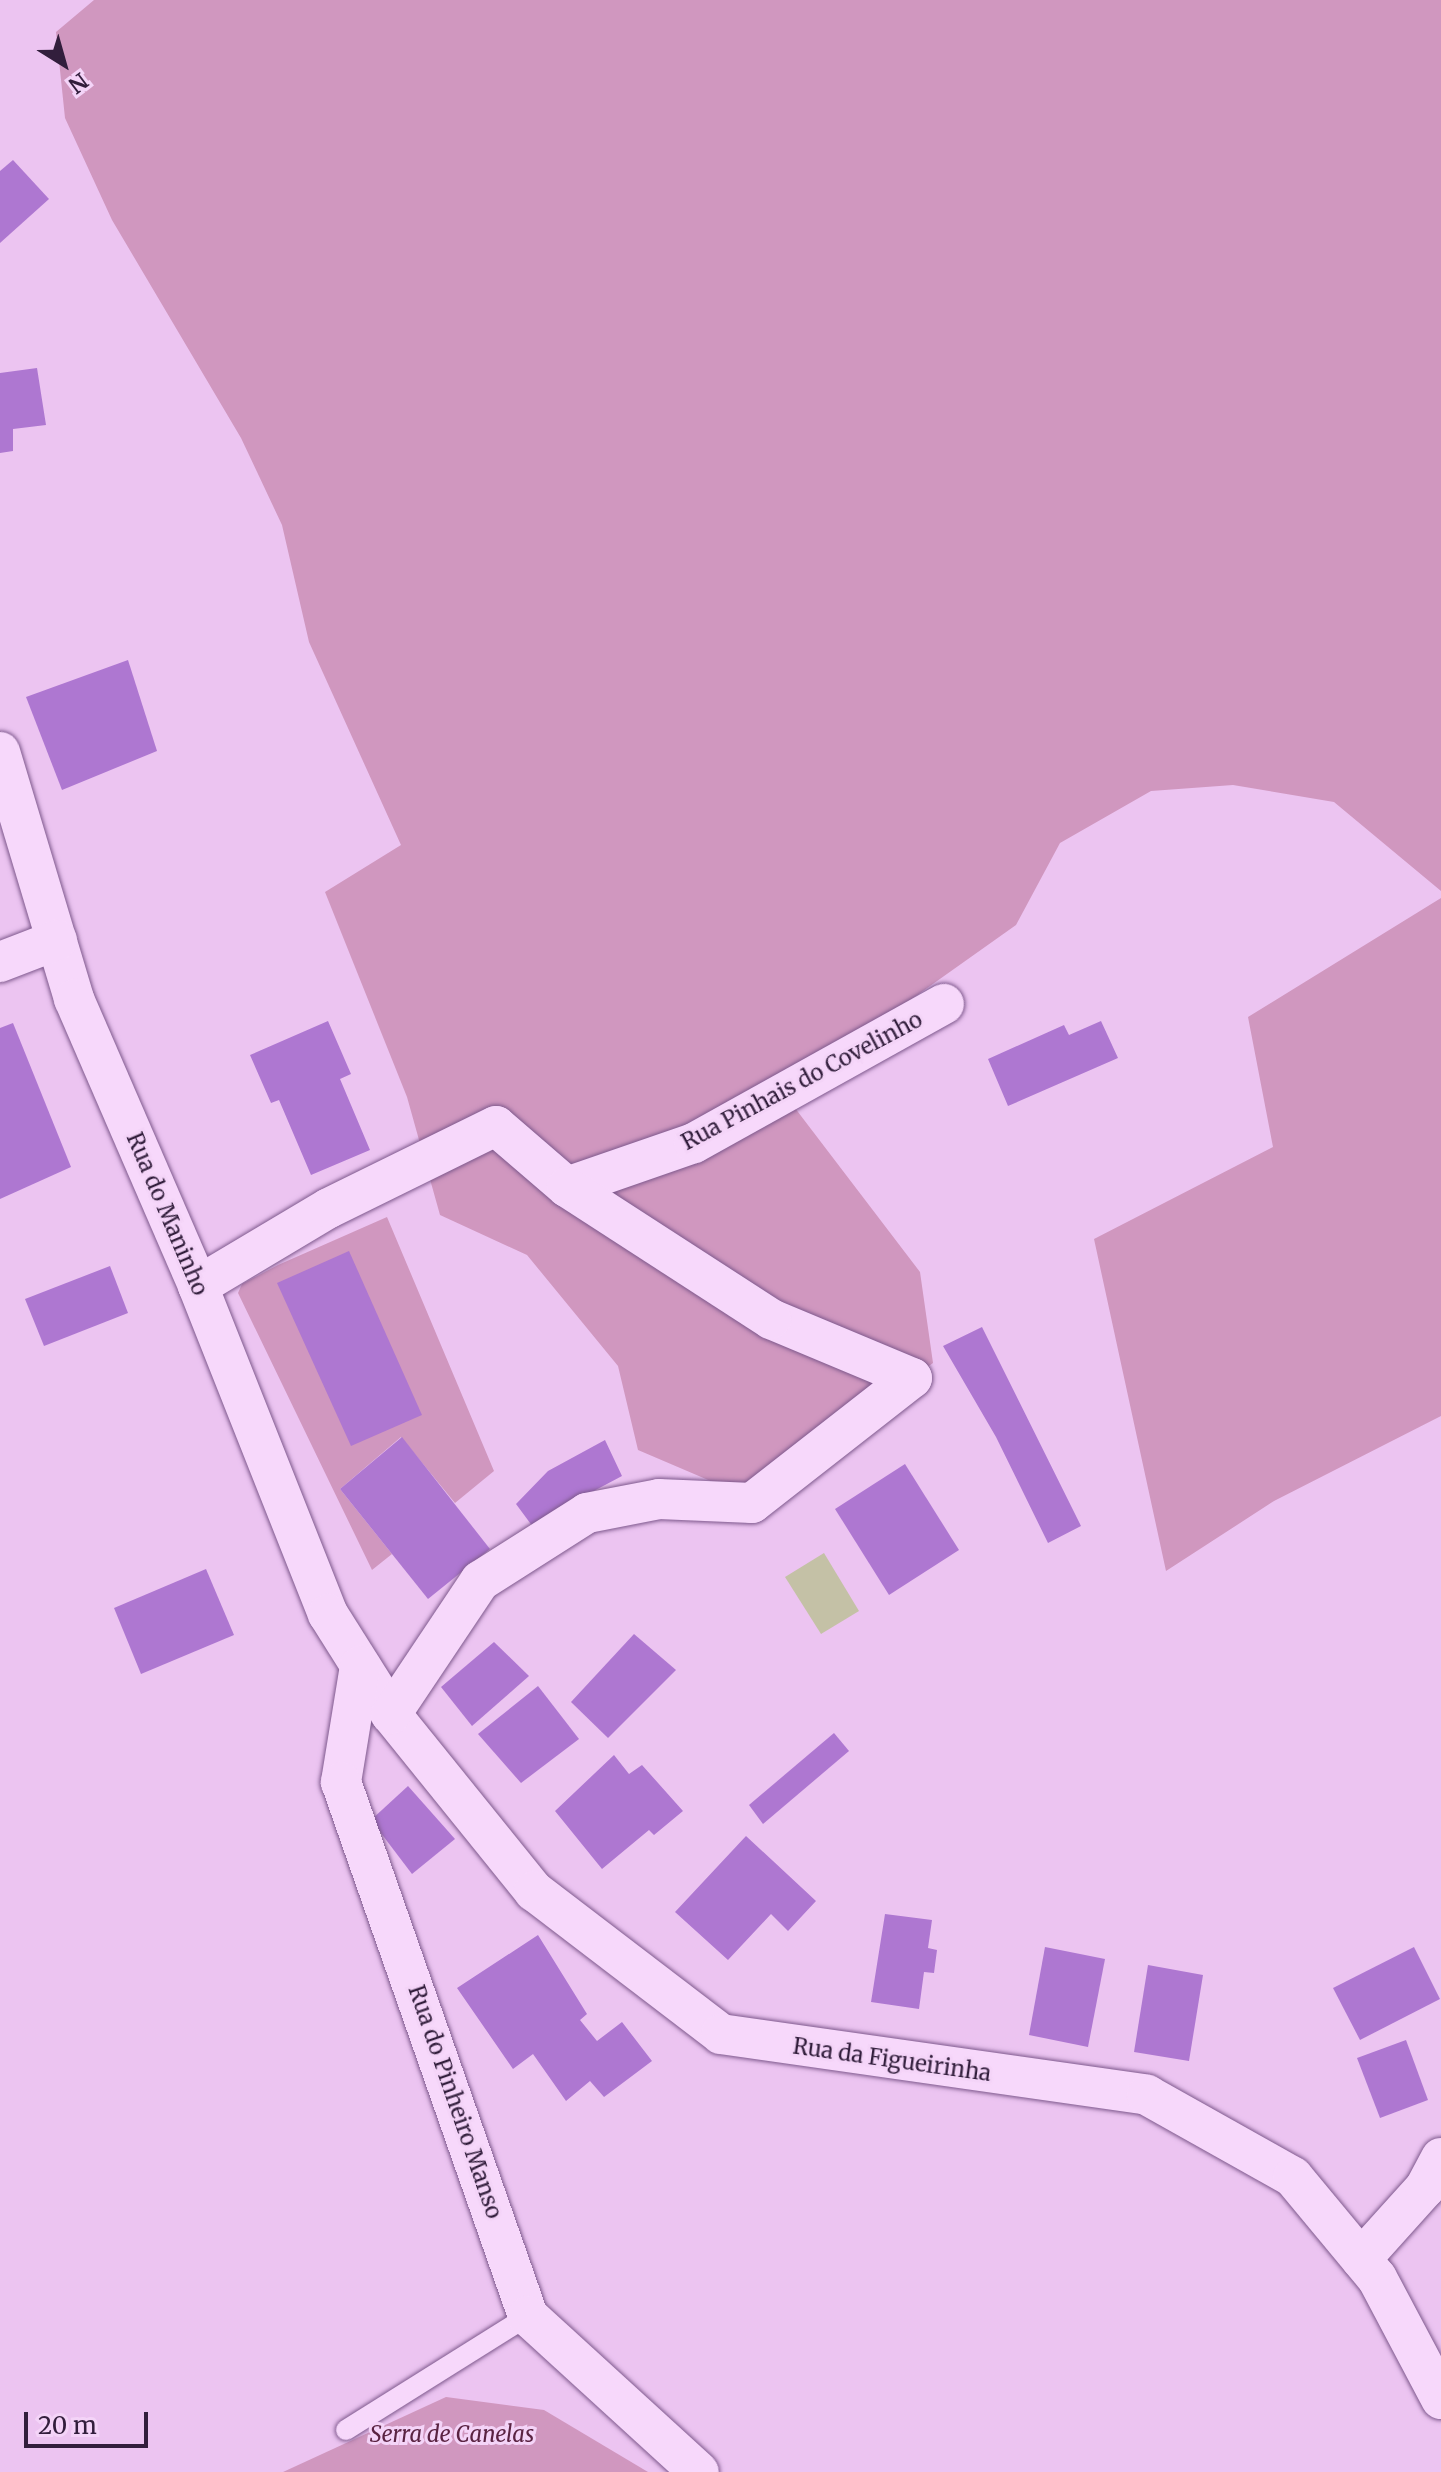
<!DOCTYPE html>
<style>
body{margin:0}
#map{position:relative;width:1441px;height:2472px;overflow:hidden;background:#ecc4f1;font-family:Merriweather,serif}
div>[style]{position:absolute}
.green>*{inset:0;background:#d097bf}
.water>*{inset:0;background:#c4c1a6}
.building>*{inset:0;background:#ae77d1}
.roads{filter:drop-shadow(0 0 2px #7e598d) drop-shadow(0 0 2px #7e598d)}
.service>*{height:20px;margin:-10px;padding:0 10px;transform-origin:10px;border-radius:10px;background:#f7d8fb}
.minor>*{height:40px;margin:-20px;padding:0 20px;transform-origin:20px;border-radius:20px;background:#f7d8fb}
span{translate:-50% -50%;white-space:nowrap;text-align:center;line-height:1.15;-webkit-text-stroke:6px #f4d4f8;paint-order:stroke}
.street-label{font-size:22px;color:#321e3c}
.park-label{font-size:22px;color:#5a2342;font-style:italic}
.north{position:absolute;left:24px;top:24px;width:80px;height:80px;-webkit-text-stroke:6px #f4d4f8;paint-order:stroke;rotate:143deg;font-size:22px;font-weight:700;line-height:32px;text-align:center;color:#321e3c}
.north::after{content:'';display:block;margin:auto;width:28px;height:36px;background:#321e3c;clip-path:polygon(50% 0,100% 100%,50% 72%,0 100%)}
.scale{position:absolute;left:24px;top:2412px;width:124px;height:36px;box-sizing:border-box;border:4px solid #321e3c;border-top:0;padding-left:10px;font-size:24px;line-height:28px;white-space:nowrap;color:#321e3c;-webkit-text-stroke:6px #f4d4f8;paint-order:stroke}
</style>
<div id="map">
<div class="green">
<i style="clip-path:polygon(94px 0,1441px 0,1441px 891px,1334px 802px,1233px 785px,1151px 791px,1060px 843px,1016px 925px,782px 1091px,920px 1272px,933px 1363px,748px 1497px,638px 1450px,618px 1366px,527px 1255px,440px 1215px,407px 1097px,325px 892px,401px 845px,309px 642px,282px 525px,241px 438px,112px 220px,65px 118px,56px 32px)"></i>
<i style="clip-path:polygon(1441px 898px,1441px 1416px,1274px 1501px,1166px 1571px,1094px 1239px,1273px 1147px,1248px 1017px)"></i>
<i style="clip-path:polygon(387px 1217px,494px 1471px,455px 1503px,401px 1437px,340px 1489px,392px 1554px,372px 1570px,238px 1293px,242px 1284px,278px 1265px)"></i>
<i style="clip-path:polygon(446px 2397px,544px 2410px,648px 2472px,283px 2472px)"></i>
</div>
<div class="water">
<i style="clip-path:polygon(824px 1553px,859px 1611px,821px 1634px,785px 1577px)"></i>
</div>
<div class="building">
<i style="clip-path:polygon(13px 160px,49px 199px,0 243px,0 171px)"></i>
<i style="clip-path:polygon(37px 368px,46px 425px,13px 429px,13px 451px,0 453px,0 373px)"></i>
<i style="clip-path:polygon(128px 660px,157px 751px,62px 790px,26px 697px)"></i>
<i style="clip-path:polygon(328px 1021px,351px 1074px,340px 1079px,370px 1150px,311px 1175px,279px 1100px,271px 1103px,250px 1055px)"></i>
<i style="clip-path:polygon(1101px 1021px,1118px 1058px,1008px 1106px,988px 1059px,1064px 1025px,1069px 1035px)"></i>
<i style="clip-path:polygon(13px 1023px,71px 1167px,0 1199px,0 1028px)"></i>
<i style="clip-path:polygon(349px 1251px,422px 1415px,351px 1446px,277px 1283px)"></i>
<i style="clip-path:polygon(110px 1266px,128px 1313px,44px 1346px,25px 1299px)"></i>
<i style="clip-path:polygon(982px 1327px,1081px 1526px,1048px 1543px,996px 1437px,943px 1346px)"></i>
<i style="clip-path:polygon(402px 1437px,490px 1549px,428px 1599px,340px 1489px)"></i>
<i style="clip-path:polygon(605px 1440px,622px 1476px,573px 1502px,536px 1531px,516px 1504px,548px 1471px)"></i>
<i style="clip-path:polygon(905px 1464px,959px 1550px,889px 1595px,835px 1509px)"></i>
<i style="clip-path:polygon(206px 1569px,234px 1635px,141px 1674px,114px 1608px)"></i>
<i style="clip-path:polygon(634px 1634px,676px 1670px,608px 1738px,571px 1702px)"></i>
<i style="clip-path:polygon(494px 1642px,529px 1676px,472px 1726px,441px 1687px)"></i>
<i style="clip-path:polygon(538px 1686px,579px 1739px,521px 1783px,478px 1734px)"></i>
<i style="clip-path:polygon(834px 1733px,849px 1751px,763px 1824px,749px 1805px)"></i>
<i style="clip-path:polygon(614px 1755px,629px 1774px,642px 1765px,683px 1811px,654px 1835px,649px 1830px,602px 1869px,555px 1811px)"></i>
<i style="clip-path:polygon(408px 1786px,455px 1839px,412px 1874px,371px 1820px)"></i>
<i style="clip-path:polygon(746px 1836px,816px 1901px,788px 1931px,771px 1914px,728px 1960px,675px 1912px)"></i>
<i style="clip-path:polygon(885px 1914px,932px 1920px,928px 1948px,937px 1950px,934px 1973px,924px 1972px,919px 2009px,871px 2002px)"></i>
<i style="clip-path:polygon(538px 1935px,587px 2014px,580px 2020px,597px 2041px,622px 2022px,652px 2061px,604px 2097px,590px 2081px,566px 2101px,533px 2054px,513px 2069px,457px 1988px)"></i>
<i style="clip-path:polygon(1045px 1947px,1105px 1959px,1088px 2047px,1029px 2035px)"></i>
<i style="clip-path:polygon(1414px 1947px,1440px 1999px,1360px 2040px,1333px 1988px)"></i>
<i style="clip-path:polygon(1148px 1965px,1203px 1975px,1189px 2061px,1134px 2052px)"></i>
<i style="clip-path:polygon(1406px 2040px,1428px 2100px,1380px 2118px,1357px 2058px)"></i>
</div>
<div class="roads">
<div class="service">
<i style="left:346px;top:2430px;width:215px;rotate:-32.1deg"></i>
</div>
<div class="minor">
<i style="left:0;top:752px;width:258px;rotate:73.3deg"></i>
<i style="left:74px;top:999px;width:313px;rotate:66.6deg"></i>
<i style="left:198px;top:1286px;width:353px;rotate:68.4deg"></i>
<i style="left:328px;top:1614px;width:118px;rotate:57.8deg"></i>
<i style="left:391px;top:1714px;width:228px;rotate:51.1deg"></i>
<i style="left:534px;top:1891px;width:235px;rotate:37.4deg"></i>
<i style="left:721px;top:2034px;width:430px;rotate:8.1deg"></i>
<i style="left:1147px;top:2095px;width:167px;rotate:29.3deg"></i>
<i style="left:1293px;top:2177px;width:131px;rotate:50.3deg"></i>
<i style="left:1377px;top:2278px;width:137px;rotate:62.1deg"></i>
<i style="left:0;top:962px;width:61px;rotate:-21.1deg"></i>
<i style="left:198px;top:1286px;width:152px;rotate:-30.8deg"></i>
<i style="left:329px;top:1208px;width:186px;rotate:-26.2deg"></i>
<i style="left:496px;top:1126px;width:94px;rotate:40.7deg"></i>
<i style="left:567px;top:1187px;width:134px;rotate:-19.1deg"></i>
<i style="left:694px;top:1143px;width:286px;rotate:-29.1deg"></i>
<i style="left:360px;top:1666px;width:118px;rotate:99.3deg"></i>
<i style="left:341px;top:1782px;width:566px;rotate:70.7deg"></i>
<i style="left:528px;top:2316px;width:231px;rotate:42.4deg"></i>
<i style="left:391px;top:1714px;width:160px;rotate:-56.2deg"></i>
<i style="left:480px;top:1581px;width:127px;rotate:-32.4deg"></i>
<i style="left:587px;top:1513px;width:73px;rotate:-11deg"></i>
<i style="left:659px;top:1499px;width:93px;rotate:2.5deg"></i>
<i style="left:752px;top:1503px;width:203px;rotate:-38deg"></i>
<i style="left:912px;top:1378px;width:153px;rotate:-157.3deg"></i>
<i style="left:771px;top:1319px;width:243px;rotate:-147.1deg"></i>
<i style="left:1361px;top:2259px;width:96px;rotate:-48deg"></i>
<i style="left:1425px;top:2188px;width:34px;rotate:-62deg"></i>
</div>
</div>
<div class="street-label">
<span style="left:802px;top:1081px;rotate:-28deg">Rua Pinhais do Covelinho</span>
<span style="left:167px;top:1214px;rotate:67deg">Rua do Maninho</span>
<span style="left:892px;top:2060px;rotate:8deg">Rua da Figueirinha</span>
<span style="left:455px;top:2102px;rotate:71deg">Rua do Pinheiro Manso</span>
</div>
<div class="park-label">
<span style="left:452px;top:2435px">Serra de Canelas</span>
</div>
<div class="north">N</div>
<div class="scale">20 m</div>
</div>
